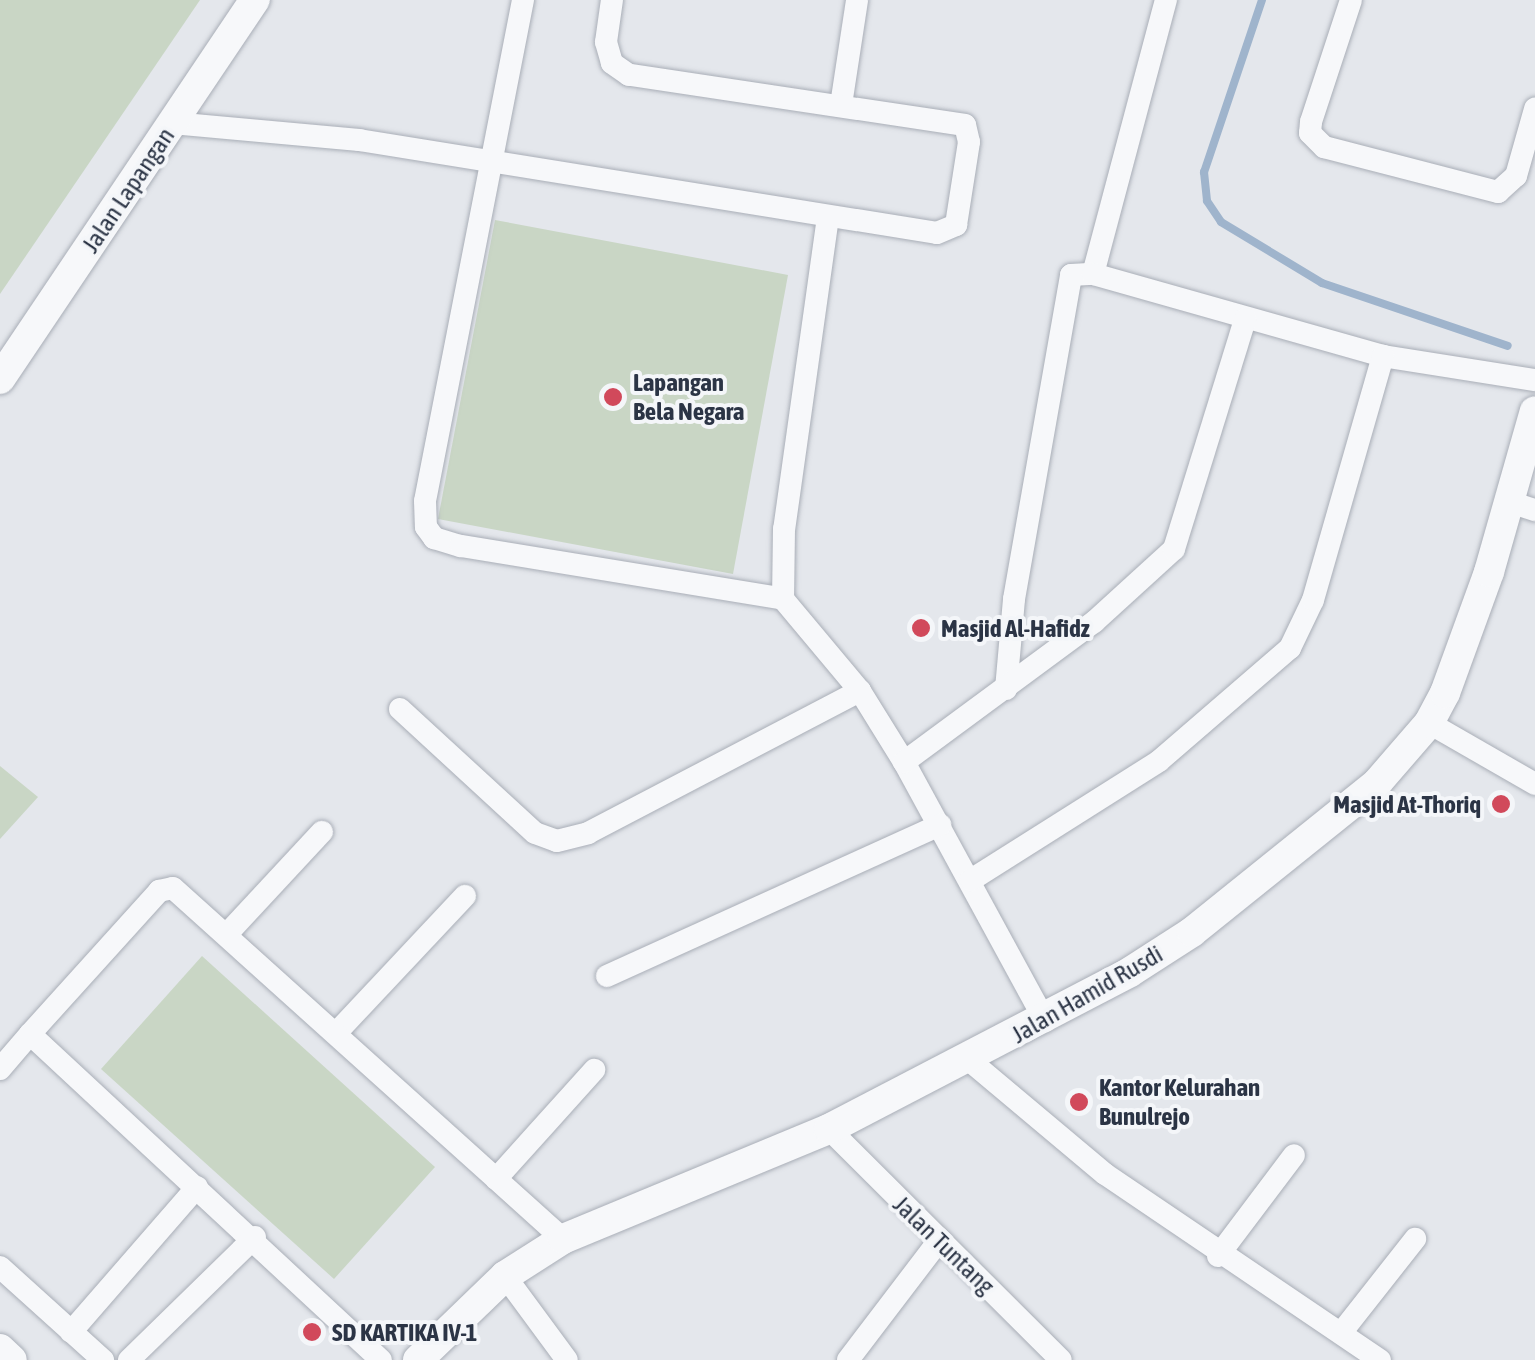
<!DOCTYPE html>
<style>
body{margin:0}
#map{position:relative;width:1535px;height:1360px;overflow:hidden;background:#e4e7ec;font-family:"Asap Condensed",sans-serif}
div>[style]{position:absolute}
.green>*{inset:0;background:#c9d6c5}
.stream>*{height:8px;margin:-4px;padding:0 4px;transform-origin:4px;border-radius:4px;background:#9fb4cc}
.roads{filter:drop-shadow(0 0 2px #a9aeb7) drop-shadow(0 0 2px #a9aeb7)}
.minor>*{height:22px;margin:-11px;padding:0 11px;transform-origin:11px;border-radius:11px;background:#f7f8fa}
.tertiary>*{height:30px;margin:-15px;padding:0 15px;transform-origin:15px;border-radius:15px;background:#f7f8fa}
.dots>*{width:28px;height:28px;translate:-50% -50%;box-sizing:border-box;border:5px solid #f4f6f9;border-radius:50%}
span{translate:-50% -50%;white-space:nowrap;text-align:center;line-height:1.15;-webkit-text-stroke:8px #f4f6f9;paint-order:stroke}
.street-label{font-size:25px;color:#2b3445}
.poi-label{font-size:25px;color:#2b3445;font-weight:700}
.left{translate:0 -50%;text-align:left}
.right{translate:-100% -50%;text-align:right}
</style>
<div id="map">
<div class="green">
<i style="clip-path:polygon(0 0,200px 0,0 294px)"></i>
<i style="clip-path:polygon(495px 220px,788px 275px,733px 574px,438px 519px)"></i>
<i style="clip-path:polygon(0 766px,38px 797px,0 839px)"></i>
<i style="clip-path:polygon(202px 956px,435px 1167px,334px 1279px,101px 1069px)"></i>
</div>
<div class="stream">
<i style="left:1262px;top:0;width:182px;rotate:108.6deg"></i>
<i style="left:1204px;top:172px;width:29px;rotate:84deg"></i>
<i style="left:1207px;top:201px;width:25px;rotate:56deg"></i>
<i style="left:1221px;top:222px;width:118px;rotate:31.1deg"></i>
<i style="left:1322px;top:283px;width:196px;rotate:18.7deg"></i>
</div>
<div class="roads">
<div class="minor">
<i style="left:523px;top:0;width:510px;rotate:101.07deg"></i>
<i style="left:425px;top:501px;width:26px;rotate:88deg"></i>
<i style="left:426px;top:527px;width:14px;rotate:54deg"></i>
<i style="left:434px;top:538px;width:28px;rotate:17deg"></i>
<i style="left:461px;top:546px;width:326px;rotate:9.3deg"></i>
<i style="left:1351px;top:0;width:128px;rotate:108.2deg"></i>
<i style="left:1311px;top:122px;width:11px;rotate:95deg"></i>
<i style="left:1310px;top:133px;width:20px;rotate:45deg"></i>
<i style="left:1324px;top:147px;width:180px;rotate:14.5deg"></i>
<i style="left:1498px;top:192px;width:24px;rotate:-42deg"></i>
<i style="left:1516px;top:176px;width:70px;rotate:-74.2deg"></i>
<i style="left:841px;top:105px;width:106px;rotate:-81.3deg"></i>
<i style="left:172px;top:123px;width:188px;rotate:5.2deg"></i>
<i style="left:359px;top:140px;width:585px;rotate:9.14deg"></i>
<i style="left:937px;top:233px;width:21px;rotate:-23deg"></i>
<i style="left:956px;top:225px;width:84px;rotate:-81.1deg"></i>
<i style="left:969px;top:142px;width:17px;rotate:-103deg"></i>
<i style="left:965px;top:125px;width:340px;rotate:-171.5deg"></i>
<i style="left:629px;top:75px;width:21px;rotate:-145deg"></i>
<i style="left:612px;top:63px;width:22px;rotate:-106deg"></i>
<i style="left:606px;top:42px;width:42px;rotate:-81.9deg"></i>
<i style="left:828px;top:217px;width:315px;rotate:98deg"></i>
<i style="left:784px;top:529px;width:70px;rotate:90.8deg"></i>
<i style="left:783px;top:599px;width:120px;rotate:50.1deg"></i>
<i style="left:860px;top:691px;width:84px;rotate:58.2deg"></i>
<i style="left:904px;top:762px;width:295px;rotate:61.4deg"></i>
<i style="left:1093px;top:274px;width:284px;rotate:-75.1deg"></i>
<i style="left:1510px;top:502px;width:26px;rotate:18deg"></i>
<i style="left:1006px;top:689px;width:90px;rotate:-84.9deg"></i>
<i style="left:1014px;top:599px;width:329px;rotate:-80deg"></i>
<i style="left:1071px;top:275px;width:22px;rotate:-3deg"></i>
<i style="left:1093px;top:274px;width:301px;rotate:15.8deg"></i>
<i style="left:1383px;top:356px;width:154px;rotate:9deg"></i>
<i style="left:400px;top:709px;width:183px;rotate:42.6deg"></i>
<i style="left:535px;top:833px;width:23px;rotate:20deg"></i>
<i style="left:557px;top:841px;width:32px;rotate:-14deg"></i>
<i style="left:588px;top:833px;width:307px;rotate:-27.6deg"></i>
<i style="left:1429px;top:723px;width:122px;rotate:29.9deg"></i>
<i style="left:904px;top:762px;width:236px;rotate:-36.4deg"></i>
<i style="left:1094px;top:622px;width:108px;rotate:-42.4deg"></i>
<i style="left:1174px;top:549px;width:241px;rotate:-72.8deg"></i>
<i style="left:971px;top:880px;width:222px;rotate:-32.3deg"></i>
<i style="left:1159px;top:761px;width:173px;rotate:-40.8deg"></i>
<i style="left:1290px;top:648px;width:53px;rotate:-64.4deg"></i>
<i style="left:1313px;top:600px;width:254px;rotate:-74deg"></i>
<i style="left:228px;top:933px;width:138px;rotate:-47.1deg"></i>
<i style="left:607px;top:976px;width:366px;rotate:-24.4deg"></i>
<i style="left:339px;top:1030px;width:184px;rotate:-46.8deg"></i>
<i style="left:30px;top:1034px;width:193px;rotate:-47.9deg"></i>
<i style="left:159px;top:891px;width:14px;rotate:-12deg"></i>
<i style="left:173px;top:888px;width:525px;rotate:41.99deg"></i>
<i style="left:969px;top:1060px;width:177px;rotate:40deg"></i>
<i style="left:1105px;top:1174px;width:332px;rotate:34.1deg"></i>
<i style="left:0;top:1069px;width:46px;rotate:-49.4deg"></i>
<i style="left:30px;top:1034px;width:479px;rotate:42.9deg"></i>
<i style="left:829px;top:1129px;width:327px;rotate:44.9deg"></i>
<i style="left:496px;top:1179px;width:147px;rotate:-48deg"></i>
<i style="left:1218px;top:1256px;width:126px;rotate:-53deg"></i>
<i style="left:0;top:1267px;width:139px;rotate:42.1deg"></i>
<i style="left:505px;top:1276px;width:104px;rotate:53.6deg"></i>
<i style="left:71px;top:1332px;width:192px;rotate:-49deg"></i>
<i style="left:1341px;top:1333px;width:120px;rotate:-51.8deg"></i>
<i style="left:129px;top:1360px;width:176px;rotate:-44.3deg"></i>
<i style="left:848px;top:1360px;width:148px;rotate:-52.7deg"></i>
</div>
<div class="tertiary">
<i style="left:0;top:379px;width:457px;rotate:-56.1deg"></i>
<i style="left:0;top:1349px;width:16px;rotate:43deg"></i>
<i style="left:418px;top:1360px;width:121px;rotate:-44deg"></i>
<i style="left:505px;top:1276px;width:69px;rotate:-32.5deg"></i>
<i style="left:563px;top:1239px;width:288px;rotate:-22.5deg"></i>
<i style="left:829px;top:1129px;width:339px;rotate:-27.5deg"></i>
<i style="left:1130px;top:972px;width:74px;rotate:-32.8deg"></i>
<i style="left:1192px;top:932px;width:238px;rotate:-38.8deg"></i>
<i style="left:1377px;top:783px;width:79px;rotate:-49.1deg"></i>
<i style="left:1429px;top:723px;width:34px;rotate:-62deg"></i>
<i style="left:1445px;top:693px;width:129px;rotate:-70deg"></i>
<i style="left:1489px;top:572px;width:167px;rotate:-74.1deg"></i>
</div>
</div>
<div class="dots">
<i style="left:613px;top:397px;background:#d1495b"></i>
<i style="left:921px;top:628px;background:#d1495b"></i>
<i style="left:1501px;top:804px;background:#d1495b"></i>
<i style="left:1079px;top:1102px;background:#d1495b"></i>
<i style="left:312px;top:1332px;background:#d1495b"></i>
</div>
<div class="street-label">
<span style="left:128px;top:190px;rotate:-56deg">Jalan Lapangan</span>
<span style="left:1087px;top:994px;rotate:-30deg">Jalan Hamid Rusdi</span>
<span style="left:944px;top:1245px;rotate:44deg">Jalan Tuntang</span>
</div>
<div class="poi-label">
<span class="left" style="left:633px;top:397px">Lapangan<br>Bela Negara</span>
<span class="left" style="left:941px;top:628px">Masjid Al-Hafidz</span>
<span class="right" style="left:1481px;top:804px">Masjid At-Thoriq</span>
<span class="left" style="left:1099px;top:1102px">Kantor Kelurahan<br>Bunulrejo</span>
<span class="left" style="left:332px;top:1332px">SD KARTIKA IV-1</span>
</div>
</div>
